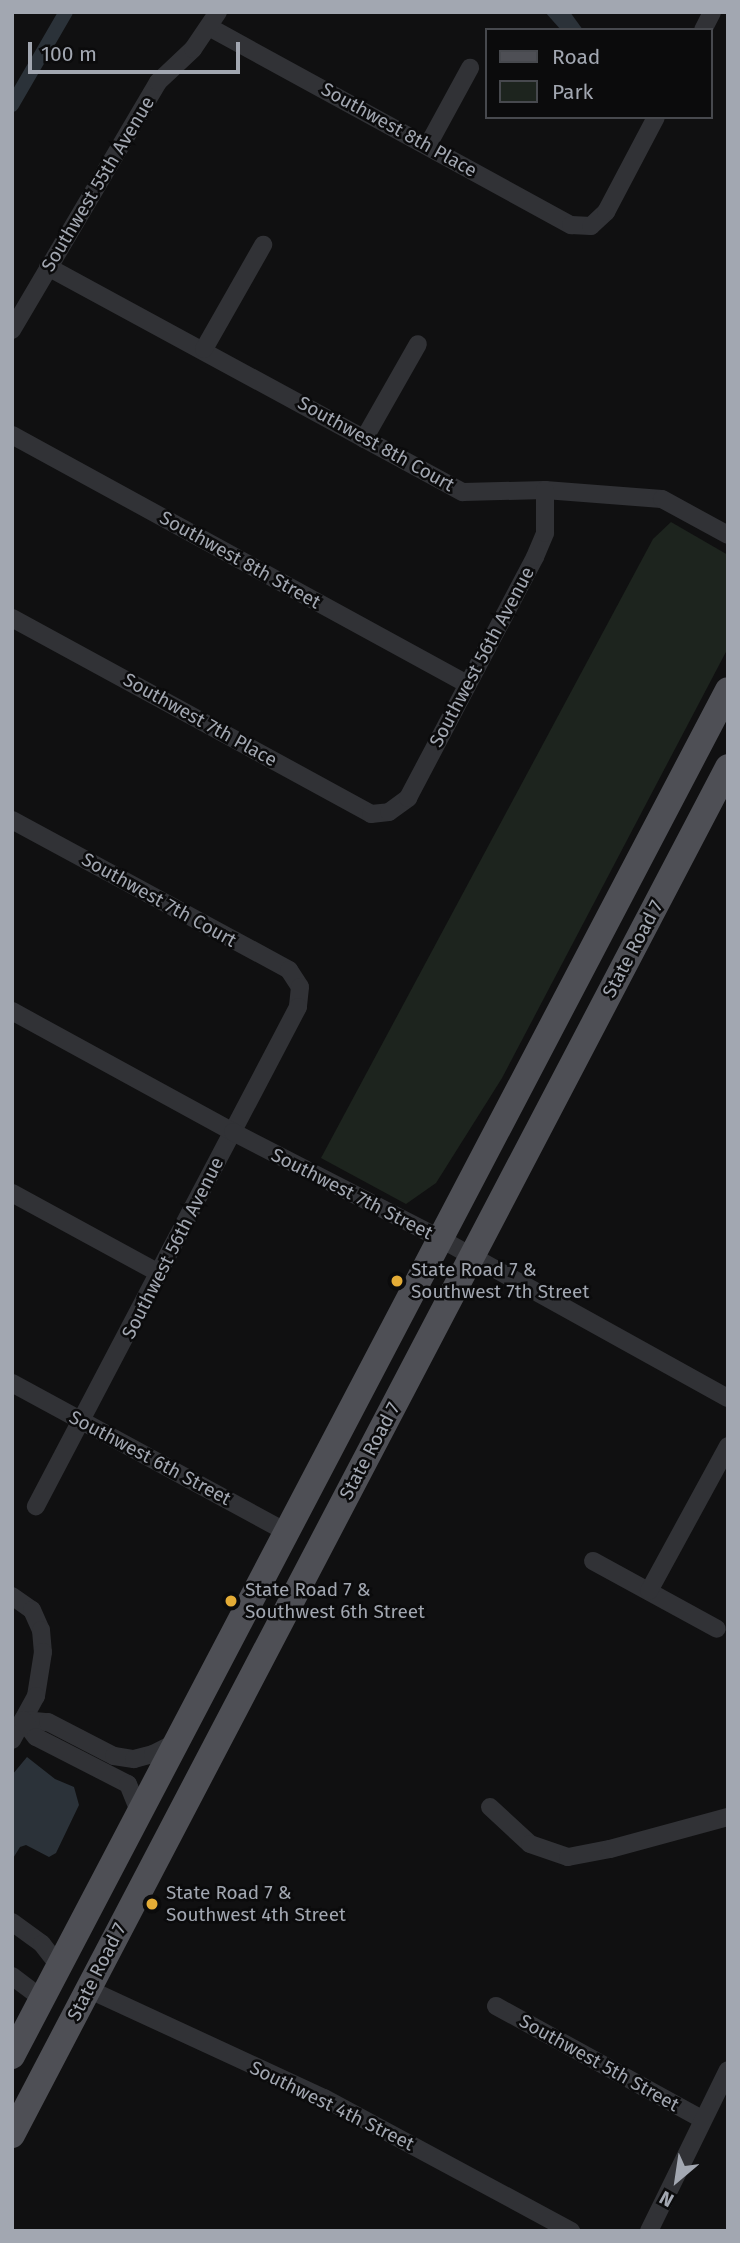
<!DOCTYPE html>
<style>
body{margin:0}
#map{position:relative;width:740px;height:2243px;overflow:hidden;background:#101011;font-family:"Fira Sans",sans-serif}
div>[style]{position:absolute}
.green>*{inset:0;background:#1d241e}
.water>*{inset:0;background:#2b3239}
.canal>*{height:14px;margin:-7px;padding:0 7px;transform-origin:7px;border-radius:7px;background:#2b3239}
.street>*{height:18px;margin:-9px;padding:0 9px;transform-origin:9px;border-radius:9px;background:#313236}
.primary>*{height:26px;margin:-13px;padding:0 13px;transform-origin:13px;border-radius:13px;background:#4e4f55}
.dots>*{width:19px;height:19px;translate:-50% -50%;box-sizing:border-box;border:4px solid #0b0b0c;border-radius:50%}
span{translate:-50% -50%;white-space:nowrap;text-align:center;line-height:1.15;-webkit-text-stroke:5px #0b0b0c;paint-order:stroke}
.street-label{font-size:19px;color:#a2a7b1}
.poi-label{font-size:19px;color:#a2a7b1}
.left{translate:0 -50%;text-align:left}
.frame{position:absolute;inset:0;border:14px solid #a2a7b1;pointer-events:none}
.legend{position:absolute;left:485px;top:28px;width:228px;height:91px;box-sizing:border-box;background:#0b0b0c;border:2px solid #47494e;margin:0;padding:9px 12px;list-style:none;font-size:21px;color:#a2a7b1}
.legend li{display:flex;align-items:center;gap:14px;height:35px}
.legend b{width:35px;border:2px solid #47494e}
.north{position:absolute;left:642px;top:2145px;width:70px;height:70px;-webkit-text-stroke:5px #0b0b0c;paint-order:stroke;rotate:209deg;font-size:19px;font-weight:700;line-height:28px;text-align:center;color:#a2a7b1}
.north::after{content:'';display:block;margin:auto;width:24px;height:32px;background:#a2a7b1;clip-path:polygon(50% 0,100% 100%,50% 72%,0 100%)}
.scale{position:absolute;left:28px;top:42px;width:212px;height:32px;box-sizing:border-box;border:4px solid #a2a7b1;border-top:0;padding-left:9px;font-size:21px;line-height:24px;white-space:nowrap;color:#a2a7b1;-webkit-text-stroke:5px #0b0b0c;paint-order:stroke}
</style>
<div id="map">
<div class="green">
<i style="clip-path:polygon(671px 522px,728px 555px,728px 648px,502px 1078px,436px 1183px,406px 1204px,321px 1158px,653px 539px)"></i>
</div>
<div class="water">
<i style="clip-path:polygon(545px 12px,570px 12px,583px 30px,561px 30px)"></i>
<i style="clip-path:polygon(27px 1757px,55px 1779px,74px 1787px,79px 1805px,56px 1853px,49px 1857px,26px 1845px,20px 1847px,12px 1860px,12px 1775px)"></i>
</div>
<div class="canal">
<i style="left:12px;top:105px;width:108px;rotate:-59.9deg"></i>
</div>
<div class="street">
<i style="left:209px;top:27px;width:413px;rotate:28.7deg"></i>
<i style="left:571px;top:225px;width:20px;rotate:3deg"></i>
<i style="left:591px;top:226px;width:21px;rotate:-43deg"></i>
<i style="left:606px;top:212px;width:107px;rotate:-62.2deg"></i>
<i style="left:703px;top:30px;width:20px;rotate:-63deg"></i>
<i style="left:428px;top:145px;width:88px;rotate:-61.4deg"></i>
<i style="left:48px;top:267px;width:472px;rotate:28.5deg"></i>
<i style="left:463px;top:492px;width:82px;rotate:-1.4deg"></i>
<i style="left:545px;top:490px;width:117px;rotate:4.4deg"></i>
<i style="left:662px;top:499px;width:75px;rotate:28.6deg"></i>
<i style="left:12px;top:330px;width:288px;rotate:-59.5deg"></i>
<i style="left:158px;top:82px;width:48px;rotate:-43.3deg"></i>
<i style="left:193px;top:49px;width:45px;rotate:-56deg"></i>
<i style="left:204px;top:349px;width:120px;rotate:-60.4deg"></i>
<i style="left:12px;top:435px;width:519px;rotate:28.69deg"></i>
<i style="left:364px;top:439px;width:109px;rotate:-60.4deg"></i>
<i style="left:12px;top:618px;width:409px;rotate:28.6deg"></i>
<i style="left:371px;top:814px;width:18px;rotate:-6deg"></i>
<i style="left:389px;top:812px;width:24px;rotate:-36deg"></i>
<i style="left:408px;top:798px;width:272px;rotate:-62.2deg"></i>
<i style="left:535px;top:557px;width:26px;rotate:-67deg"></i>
<i style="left:545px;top:533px;width:43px;rotate:-90deg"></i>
<i style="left:12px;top:820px;width:315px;rotate:28.4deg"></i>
<i style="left:289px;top:970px;width:20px;rotate:57deg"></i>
<i style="left:300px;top:987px;width:20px;rotate:96deg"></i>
<i style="left:298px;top:1007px;width:564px;rotate:117.7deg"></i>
<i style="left:12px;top:1011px;width:252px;rotate:28.7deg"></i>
<i style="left:233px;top:1132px;width:234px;rotate:27.2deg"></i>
<i style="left:441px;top:1239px;width:328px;rotate:29deg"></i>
<i style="left:12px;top:1193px;width:167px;rotate:28.6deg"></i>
<i style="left:12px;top:1383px;width:314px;rotate:28.5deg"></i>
<i style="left:593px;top:1561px;width:141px;rotate:28.7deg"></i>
<i style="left:649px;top:1591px;width:165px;rotate:-61.4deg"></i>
<i style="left:12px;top:1596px;width:24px;rotate:35deg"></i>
<i style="left:32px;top:1610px;width:22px;rotate:66deg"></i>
<i style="left:41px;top:1630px;width:22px;rotate:85deg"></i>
<i style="left:43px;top:1652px;width:45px;rotate:99deg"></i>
<i style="left:36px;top:1696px;width:50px;rotate:118.6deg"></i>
<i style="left:23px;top:1720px;width:25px;rotate:5deg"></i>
<i style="left:48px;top:1722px;width:74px;rotate:27.3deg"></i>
<i style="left:114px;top:1756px;width:20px;rotate:9deg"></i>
<i style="left:134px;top:1759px;width:20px;rotate:-15deg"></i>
<i style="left:153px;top:1754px;width:25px;rotate:-27deg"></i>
<i style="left:23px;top:1720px;width:21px;rotate:53deg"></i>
<i style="left:36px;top:1737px;width:103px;rotate:27.1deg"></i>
<i style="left:128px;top:1784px;width:31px;rotate:68deg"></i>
<i style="left:490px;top:1807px;width:54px;rotate:42.8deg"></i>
<i style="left:530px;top:1844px;width:40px;rotate:18.9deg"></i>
<i style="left:568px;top:1857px;width:43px;rotate:-10.8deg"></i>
<i style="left:610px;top:1849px;width:122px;rotate:-15.2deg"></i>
<i style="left:12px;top:1922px;width:37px;rotate:36deg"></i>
<i style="left:42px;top:1944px;width:29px;rotate:52deg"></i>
<i style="left:12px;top:1976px;width:38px;rotate:37deg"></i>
<i style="left:88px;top:1989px;width:260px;rotate:24.8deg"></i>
<i style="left:324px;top:2098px;width:281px;rotate:28.3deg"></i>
<i style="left:496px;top:2006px;width:236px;rotate:28.8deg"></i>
<i style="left:649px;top:2231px;width:179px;rotate:-63.9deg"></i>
</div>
<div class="primary">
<i style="left:12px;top:2056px;width:1542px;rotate:-62.34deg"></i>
<i style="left:12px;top:2135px;width:1544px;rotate:-62.37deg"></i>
</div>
<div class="dots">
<i style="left:397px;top:1281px;background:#e4ac36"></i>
<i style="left:231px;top:1601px;background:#e4ac36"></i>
<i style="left:152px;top:1904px;background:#e4ac36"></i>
</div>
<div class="street-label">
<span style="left:399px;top:130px;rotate:29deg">Southwest 8th Place</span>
<span style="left:98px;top:184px;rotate:-59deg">Southwest 55th Avenue</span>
<span style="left:376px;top:444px;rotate:29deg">Southwest 8th Court</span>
<span style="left:240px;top:560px;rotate:29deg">Southwest 8th Street</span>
<span style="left:482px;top:657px;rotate:-62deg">Southwest 56th Avenue</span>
<span style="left:200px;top:720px;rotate:29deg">Southwest 7th Place</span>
<span style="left:159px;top:900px;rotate:29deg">Southwest 7th Court</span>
<span style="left:633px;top:949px;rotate:-62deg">State Road 7</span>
<span style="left:352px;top:1194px;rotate:27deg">Southwest 7th Street</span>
<span style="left:173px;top:1248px;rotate:-63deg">Southwest 56th Avenue</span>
<span style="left:370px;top:1451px;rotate:-62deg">State Road 7</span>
<span style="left:150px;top:1458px;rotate:28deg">Southwest 6th Street</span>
<span style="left:97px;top:1972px;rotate:-63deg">State Road 7</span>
<span style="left:599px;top:2063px;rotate:29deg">Southwest 5th Street</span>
<span style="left:332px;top:2106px;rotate:26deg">Southwest 4th Street</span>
</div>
<div class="poi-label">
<span class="left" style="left:411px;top:1281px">State Road 7 &amp;<br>Southwest 7th Street</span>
<span class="left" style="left:245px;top:1601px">State Road 7 &amp;<br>Southwest 6th Street</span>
<span class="left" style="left:166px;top:1904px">State Road 7 &amp;<br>Southwest 4th Street</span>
</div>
<div class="frame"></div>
<ul class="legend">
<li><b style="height:9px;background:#4e4f55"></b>Road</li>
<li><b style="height:19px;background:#1d241e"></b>Park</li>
</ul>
<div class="north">N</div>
<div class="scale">100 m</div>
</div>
